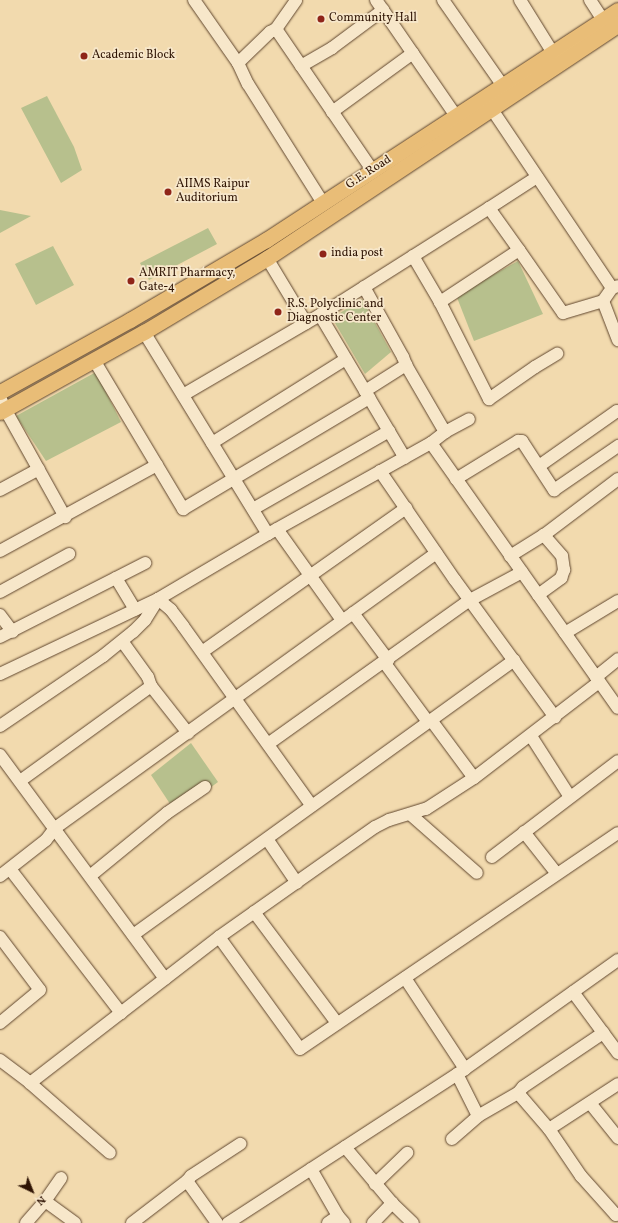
<!DOCTYPE html>
<style>
body{margin:0}
#map{position:relative;width:618px;height:1223px;overflow:hidden;background:#f2daae;font-family:Vollkorn,serif}
div>[style]{position:absolute}
.green>*{inset:0;background:#b7c08d}
.roads{filter:drop-shadow(0 0 1px #60462e) drop-shadow(0 0 1px #60462e)}
.minor>*{height:12px;margin:-6px;padding:0 6px;transform-origin:6px;border-radius:6px;background:#f7e7ca}
.major>*{height:15px;margin:-7.5px;padding:0 7.5px;transform-origin:7.5px;border-radius:7.5px;background:#e9bd77}
.dots>*{width:11px;height:11px;translate:-50% -50%;box-sizing:border-box;border:2px solid #f7e7ca;border-radius:50%}
span{translate:-50% -50%;white-space:nowrap;text-align:center;line-height:1.15;-webkit-text-stroke:3.5px #f7e7ca;paint-order:stroke}
.poi-label{font-size:12px;color:#2f1404}
.left{translate:0 -50%;text-align:left}
.street-label{font-size:12px;color:#2f1404}
.north{position:absolute;left:12px;top:1171px;width:40px;height:40px;-webkit-text-stroke:3px #f7e7ca;paint-order:stroke;rotate:137deg;font-size:11px;font-weight:700;line-height:16px;text-align:center;color:#2f1404}
.north::after{content:'';display:block;margin:auto;width:14px;height:18px;background:#2f1404;clip-path:polygon(50% 0,100% 100%,50% 72%,0 100%)}
</style>
<div id="map">
<div class="green">
<i style="clip-path:polygon(47px 96px,74px 147px,82px 170px,61px 183px,21px 108px)"></i>
<i style="clip-path:polygon(0 210px,31px 216px,0 233px)"></i>
<i style="clip-path:polygon(208px 228px,217px 244px,149px 280px,140px 263px)"></i>
<i style="clip-path:polygon(53px 246px,74px 285px,36px 305px,15px 264px)"></i>
<i style="clip-path:polygon(518px 261px,543px 314px,474px 341px,456px 295px)"></i>
<i style="clip-path:polygon(362px 299px,391px 352px,365px 374px,332px 318px)"></i>
<i style="clip-path:polygon(96px 372px,121px 422px,46px 461px,16px 416px)"></i>
<i style="clip-path:polygon(191px 743px,218px 782px,176px 813px,151px 775px)"></i>
</div>
<div class="roads">
<div class="minor">
<i style="left:194px;top:0;width:77px;rotate:55.1deg"></i>
<i style="left:238px;top:63px;width:23px;rotate:65deg"></i>
<i style="left:248px;top:84px;width:141px;rotate:57.8deg"></i>
<i style="left:376px;top:0;width:141px;rotate:55.4deg"></i>
<i style="left:443px;top:0;width:105px;rotate:55.1deg"></i>
<i style="left:520px;top:0;width:62px;rotate:58.1deg"></i>
<i style="left:590px;top:0;width:24px;rotate:57deg"></i>
<i style="left:276px;top:29px;width:172px;rotate:55.7deg"></i>
<i style="left:238px;top:63px;width:45px;rotate:-44.1deg"></i>
<i style="left:270px;top:32px;width:7px;rotate:-27deg"></i>
<i style="left:276px;top:29px;width:35px;rotate:-55deg"></i>
<i style="left:301px;top:66px;width:36px;rotate:-30deg"></i>
<i style="left:332px;top:48px;width:64px;rotate:-36.7deg"></i>
<i style="left:487px;top:102px;width:224px;rotate:56.1deg"></i>
<i style="left:332px;top:112px;width:100px;rotate:-36.1deg"></i>
<i style="left:537px;top:177px;width:57px;rotate:147.1deg"></i>
<i style="left:489px;top:208px;width:52px;rotate:54.5deg"></i>
<i style="left:519px;top:250px;width:95px;rotate:146.6deg"></i>
<i style="left:440px;top:302px;width:109px;rotate:63.2deg"></i>
<i style="left:489px;top:399px;width:56px;rotate:-34.8deg"></i>
<i style="left:535px;top:367px;width:26px;rotate:-31deg"></i>
<i style="left:519px;top:250px;width:77px;rotate:55.1deg"></i>
<i style="left:563px;top:313px;width:42px;rotate:-16.7deg"></i>
<i style="left:603px;top:301px;width:16px;rotate:-55deg"></i>
<i style="left:612px;top:288px;width:6px;rotate:-18deg"></i>
<i style="left:413px;top:256px;width:53px;rotate:59.6deg"></i>
<i style="left:267px;top:258px;width:76px;rotate:59deg"></i>
<i style="left:364px;top:287px;width:80px;rotate:60.9deg"></i>
<i style="left:403px;top:357px;width:9px;rotate:69deg"></i>
<i style="left:406px;top:365px;width:78px;rotate:59.8deg"></i>
<i style="left:603px;top:301px;width:42px;rotate:69deg"></i>
<i style="left:320px;top:315px;width:166px;rotate:59.3deg"></i>
<i style="left:144px;top:332px;width:237px;rotate:58.5deg"></i>
<i style="left:94px;top:360px;width:174px;rotate:59.1deg"></i>
<i style="left:183px;top:509px;width:217px;rotate:-30.8deg"></i>
<i style="left:365px;top:391px;width:49px;rotate:-32.4deg"></i>
<i style="left:183px;top:395px;width:159px;rotate:-30.3deg"></i>
<i style="left:320px;top:315px;width:200px;rotate:-32.3deg"></i>
<i style="left:0;top:397px;width:13px;rotate:67deg"></i>
<i style="left:5px;top:409px;width:124px;rotate:60.9deg"></i>
<i style="left:212px;top:443px;width:158px;rotate:-32.1deg"></i>
<i style="left:431px;top:443px;width:324px;rotate:54.8deg"></i>
<i style="left:539px;top:466px;width:95px;rotate:-35.2deg"></i>
<i style="left:617px;top:411px;width:1px;rotate:45deg"></i>
<i style="left:380px;top:471px;width:132px;rotate:55.5deg"></i>
<i style="left:455px;top:580px;width:170px;rotate:53.9deg"></i>
<i style="left:456px;top:479px;width:73px;rotate:-31.5deg"></i>
<i style="left:518px;top:441px;width:4px"></i>
<i style="left:522px;top:441px;width:59px;rotate:56.9deg"></i>
<i style="left:554px;top:490px;width:78px;rotate:-34.5deg"></i>
<i style="left:0;top:490px;width:44px;rotate:-28.3deg"></i>
<i style="left:253px;top:509px;width:157px;rotate:-29.8deg"></i>
<i style="left:277px;top:529px;width:112px;rotate:54.5deg"></i>
<i style="left:0;top:551px;width:179px;rotate:-28.7deg"></i>
<i style="left:510px;top:556px;width:40px;rotate:-32deg"></i>
<i style="left:544px;top:535px;width:93px;rotate:-37.1deg"></i>
<i style="left:116px;top:578px;width:37px;rotate:59deg"></i>
<i style="left:0;top:592px;width:79px;rotate:-28.8deg"></i>
<i style="left:538px;top:595px;width:29px;rotate:-36deg"></i>
<i style="left:561px;top:578px;width:9px;rotate:-69deg"></i>
<i style="left:564px;top:570px;width:14px;rotate:-98deg"></i>
<i style="left:562px;top:556px;width:28px;rotate:-131deg"></i>
<i style="left:353px;top:613px;width:59px;rotate:53.3deg"></i>
<i style="left:0;top:615px;width:21px;rotate:53deg"></i>
<i style="left:565px;top:633px;width:62px;rotate:-31.1deg"></i>
<i style="left:0;top:637px;width:163px;rotate:-27deg"></i>
<i style="left:122px;top:641px;width:44px;rotate:54.2deg"></i>
<i style="left:148px;top:677px;width:9px;rotate:72deg"></i>
<i style="left:151px;top:686px;width:60px;rotate:51.8deg"></i>
<i style="left:202px;top:652px;width:250px;rotate:-35.2deg"></i>
<i style="left:384px;top:662px;width:74px;rotate:53.7deg"></i>
<i style="left:0;top:674px;width:175px;rotate:-25.4deg"></i>
<i style="left:158px;top:599px;width:128px;rotate:-30.6deg"></i>
<i style="left:268px;top:534px;width:187px;rotate:-29.2deg"></i>
<i style="left:431px;top:443px;width:18px;rotate:-38deg"></i>
<i style="left:445px;top:432px;width:27px;rotate:-28deg"></i>
<i style="left:596px;top:677px;width:28px;rotate:-39deg"></i>
<i style="left:431px;top:720px;width:72px;rotate:53.4deg"></i>
<i style="left:0;top:726px;width:125px;rotate:-34.2deg"></i>
<i style="left:103px;top:656px;width:38px;rotate:-39deg"></i>
<i style="left:133px;top:632px;width:17px;rotate:-45deg"></i>
<i style="left:145px;top:620px;width:25px;rotate:-58deg"></i>
<i style="left:158px;top:599px;width:17px;rotate:40deg"></i>
<i style="left:171px;top:610px;width:20px;rotate:53deg"></i>
<i style="left:183px;top:626px;width:221px;rotate:54.4deg"></i>
<i style="left:531px;top:736px;width:72px;rotate:57.4deg"></i>
<i style="left:268px;top:744px;width:248px;rotate:-35.5deg"></i>
<i style="left:470px;top:600px;width:59px;rotate:-28.3deg"></i>
<i style="left:0;top:755px;width:278px;rotate:53.6deg"></i>
<i style="left:20px;top:781px;width:162px;rotate:-35.9deg"></i>
<i style="left:410px;top:814px;width:89px;rotate:41.4deg"></i>
<i style="left:524px;top:832px;width:53px;rotate:51.8deg"></i>
<i style="left:267px;top:839px;width:53px;rotate:55.7deg"></i>
<i style="left:492px;top:857px;width:158px;rotate:-37.3deg"></i>
<i style="left:10px;top:869px;width:182px;rotate:52.4deg"></i>
<i style="left:0;top:876px;width:58px;rotate:-38deg"></i>
<i style="left:46px;top:840px;width:15px;rotate:-53deg"></i>
<i style="left:55px;top:828px;width:470px;rotate:-35.8deg"></i>
<i style="left:90px;top:876px;width:99px;rotate:-39.3deg"></i>
<i style="left:167px;top:813px;width:46px;rotate:-34.4deg"></i>
<i style="left:254px;top:912px;width:139px;rotate:53.2deg"></i>
<i style="left:133px;top:935px;width:470px;rotate:-35.8deg"></i>
<i style="left:0;top:937px;width:66px;rotate:53deg"></i>
<i style="left:40px;top:990px;width:52px;rotate:140.5deg"></i>
<i style="left:219px;top:937px;width:138px;rotate:54.1deg"></i>
<i style="left:300px;top:1049px;width:384px;rotate:-34.2deg"></i>
<i style="left:405px;top:978px;width:109px;rotate:56.6deg"></i>
<i style="left:573px;top:992px;width:76px;rotate:53.6deg"></i>
<i style="left:0;top:1060px;width:38px;rotate:37deg"></i>
<i style="left:30px;top:1083px;width:106px;rotate:41.2deg"></i>
<i style="left:457px;top:1074px;width:47px;rotate:63.4deg"></i>
<i style="left:30px;top:1083px;width:239px;rotate:-37.7deg"></i>
<i style="left:219px;top:937px;width:191px;rotate:-35.2deg"></i>
<i style="left:375px;top:827px;width:16px;rotate:-27deg"></i>
<i style="left:389px;top:820px;width:39px;rotate:-17deg"></i>
<i style="left:426px;top:809px;width:57px;rotate:-32.9deg"></i>
<i style="left:474px;top:778px;width:158px;rotate:-37.5deg"></i>
<i style="left:518px;top:1093px;width:48px;rotate:49.3deg"></i>
<i style="left:549px;top:1129px;width:57px;rotate:55.8deg"></i>
<i style="left:581px;top:1176px;width:52px;rotate:48.1deg"></i>
<i style="left:616px;top:1215px;width:2px;rotate:-27deg"></i>
<i style="left:590px;top:1103px;width:45px;rotate:51.3deg"></i>
<i style="left:549px;top:1129px;width:82px;rotate:-33.1deg"></i>
<i style="left:452px;top:1139px;width:35px;rotate:-41deg"></i>
<i style="left:478px;top:1116px;width:46px;rotate:-29.9deg"></i>
<i style="left:518px;top:1093px;width:8px;rotate:-50deg"></i>
<i style="left:523px;top:1087px;width:97px;rotate:-34deg"></i>
<i style="left:345px;top:1147px;width:73px;rotate:50deg"></i>
<i style="left:392px;top:1203px;width:29px;rotate:44deg"></i>
<i style="left:311px;top:1169px;width:54px;rotate:60.1deg"></i>
<i style="left:338px;top:1216px;width:9px;rotate:49deg"></i>
<i style="left:187px;top:1181px;width:52px;rotate:54.5deg"></i>
<i style="left:375px;top:1184px;width:45px;rotate:-44.1deg"></i>
<i style="left:45px;top:1201px;width:28px;rotate:-55deg"></i>
<i style="left:26px;top:1223px;width:29px;rotate:-49deg"></i>
<i style="left:45px;top:1201px;width:37px;rotate:36deg"></i>
<i style="left:132px;top:1223px;width:69px;rotate:-37.4deg"></i>
<i style="left:187px;top:1181px;width:6px;rotate:-51deg"></i>
<i style="left:191px;top:1176px;width:59px;rotate:-33.1deg"></i>
<i style="left:228px;top:1223px;width:283px;rotate:-33deg"></i>
<i style="left:465px;top:1069px;width:188px;rotate:-35.5deg"></i>
<i style="left:328px;top:1223px;width:12px;rotate:-35deg"></i>
<i style="left:373px;top:1223px;width:28px;rotate:-46deg"></i>
</div>
<div class="major">
<i style="left:0;top:392px;width:149px;rotate:-29deg"></i>
<i style="left:130px;top:320px;width:158px;rotate:-30.5deg"></i>
<i style="left:266px;top:240px;width:420px;rotate:-33.2deg"></i>
<i style="left:0;top:412px;width:165px;rotate:-29.1deg"></i>
<i style="left:144px;top:332px;width:144px;rotate:-31deg"></i>
<i style="left:267px;top:258px;width:421px;rotate:-33.6deg"></i>
</div>
</div>
<div class="dots">
<i style="left:321px;top:19px;background:#8f2418"></i>
<i style="left:84px;top:56px;background:#8f2418"></i>
<i style="left:168px;top:192px;background:#8f2418"></i>
<i style="left:323px;top:254px;background:#8f2418"></i>
<i style="left:131px;top:281px;background:#8f2418"></i>
<i style="left:278px;top:312px;background:#8f2418"></i>
</div>
<div class="poi-label">
<span class="left" style="left:329px;top:19px">Community Hall</span>
<span class="left" style="left:92px;top:56px">Academic Block</span>
<span class="left" style="left:176px;top:192px">AIIMS Raipur<br>Auditorium</span>
<span class="left" style="left:331px;top:254px">india post</span>
<span class="left" style="left:139px;top:281px">AMRIT Pharmacy,<br>Gate-4</span>
<span class="left" style="left:287px;top:312px">R.S. Polyclinic and<br>Diagnostic Center</span>
</div>
<div class="street-label">
<span style="left:369px;top:173px;rotate:-33deg">G.E. Road</span>
</div>
<div class="north">N</div>
</div>
